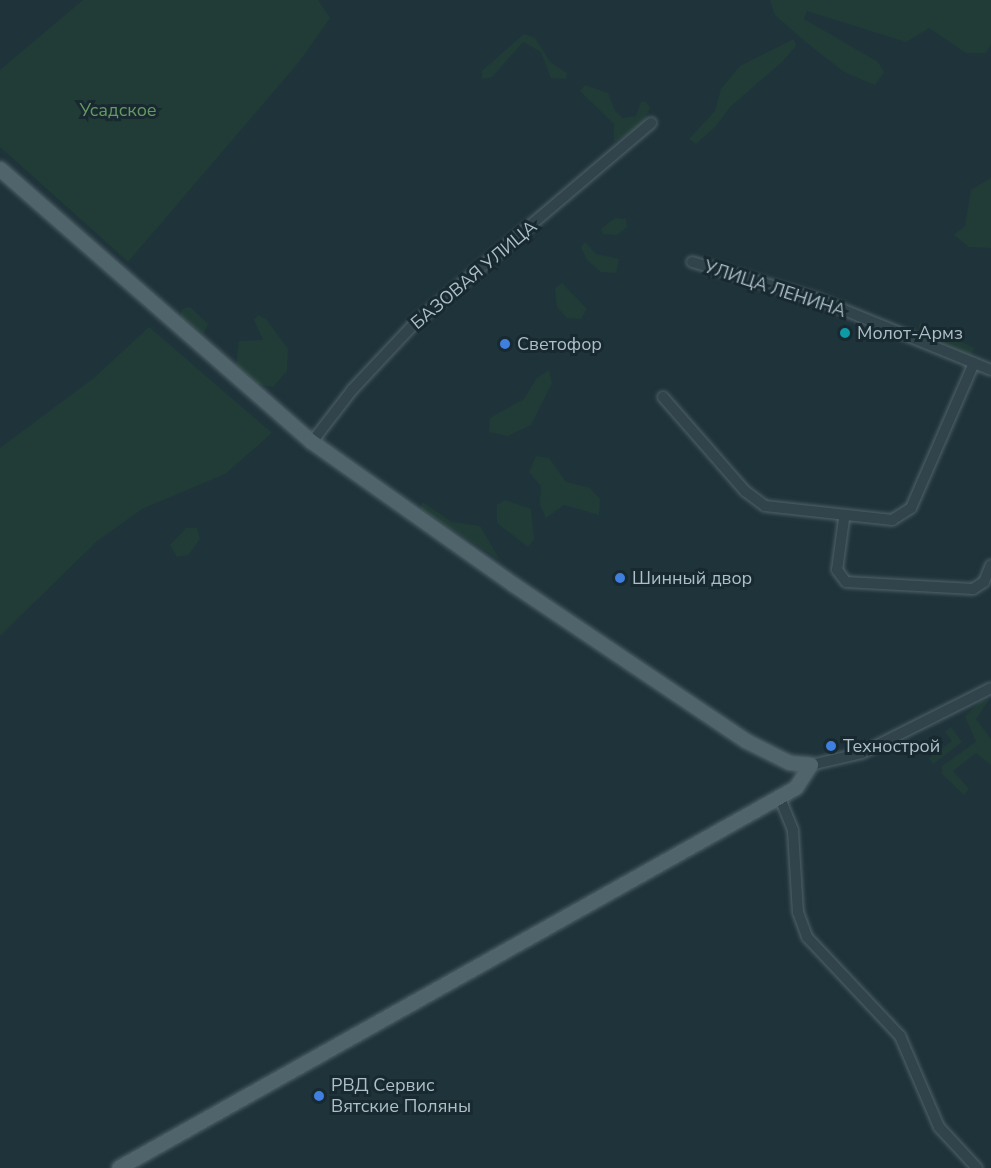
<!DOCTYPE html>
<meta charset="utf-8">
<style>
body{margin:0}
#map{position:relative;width:991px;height:1168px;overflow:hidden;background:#1f333b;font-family:"Nunito Sans",sans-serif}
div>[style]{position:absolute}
.green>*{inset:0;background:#213c37}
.roads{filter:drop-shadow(0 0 2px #506269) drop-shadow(0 0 2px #506269)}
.minor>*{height:10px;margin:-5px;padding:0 5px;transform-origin:5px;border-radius:5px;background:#32444b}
.major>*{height:14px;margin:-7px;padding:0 7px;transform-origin:7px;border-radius:7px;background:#50646c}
.dots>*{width:16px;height:16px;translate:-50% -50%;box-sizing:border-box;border:3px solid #182930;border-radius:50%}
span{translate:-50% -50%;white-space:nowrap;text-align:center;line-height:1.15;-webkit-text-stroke:6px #182930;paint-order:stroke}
.park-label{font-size:18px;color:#659b62}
.street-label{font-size:18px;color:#adbfc8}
.poi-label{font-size:18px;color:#adbfc8}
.left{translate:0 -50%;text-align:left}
</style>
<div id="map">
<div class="green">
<i style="clip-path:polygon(83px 0,318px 0,330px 18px,299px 62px,128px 262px,0 147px,0 70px)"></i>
<i style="clip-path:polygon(770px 0,991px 0,991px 44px,986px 53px,966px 53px,929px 28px,906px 42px,807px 11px,804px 19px,878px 62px,884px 72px,875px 85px,844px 72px,807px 43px,775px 15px)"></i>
<i style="clip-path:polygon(524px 34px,535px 38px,550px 62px,567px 73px,566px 79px,551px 78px,541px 52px,523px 42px,492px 77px,482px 79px,482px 71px)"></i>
<i style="clip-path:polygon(794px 39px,796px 46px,782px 62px,730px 107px,715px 127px,696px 144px,689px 139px,715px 111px,721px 89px,740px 66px)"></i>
<i style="clip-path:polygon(585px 85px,608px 93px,615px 111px,623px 118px,636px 116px,641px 102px,646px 102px,650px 108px,641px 127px,614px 142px,614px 124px,580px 91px)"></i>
<i style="clip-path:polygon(991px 178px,991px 248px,969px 247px,954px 235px,965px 226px,971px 190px)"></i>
<i style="clip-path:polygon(615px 218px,626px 219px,627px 227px,617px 235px,603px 234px,601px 229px)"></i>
<i style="clip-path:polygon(585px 242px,596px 254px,619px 259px,616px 273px,601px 272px,587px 260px,581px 247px)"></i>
<i style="clip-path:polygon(562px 283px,587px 309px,581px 319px,567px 318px,557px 307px,555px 288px)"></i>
<i style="clip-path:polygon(190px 307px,208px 324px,204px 334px,180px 317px,182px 309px)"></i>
<i style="clip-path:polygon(258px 315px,266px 319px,288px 349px,287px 371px,273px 387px,257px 384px,236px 365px,239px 341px,263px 340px,254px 320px)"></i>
<i style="clip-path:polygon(920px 322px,933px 330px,975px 348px,970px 356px,918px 332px)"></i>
<i style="clip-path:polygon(149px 327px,272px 433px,225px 474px,142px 509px,96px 542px,0 636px,0 448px,94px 378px)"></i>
<i style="clip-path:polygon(549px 370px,552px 383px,531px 425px,508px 436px,489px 432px,490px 418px,524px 399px,537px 378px)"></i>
<i style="clip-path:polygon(536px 456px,549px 458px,566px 482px,590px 488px,600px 499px,599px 515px,564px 505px,546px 518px,540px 505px,541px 486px,529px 472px)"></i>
<i style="clip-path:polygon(505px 500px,531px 509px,534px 539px,528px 547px,497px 523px,497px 505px)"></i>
<i style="clip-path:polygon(423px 502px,452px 522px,480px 526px,500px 560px,420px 509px)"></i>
<i style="clip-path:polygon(186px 528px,197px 528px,200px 539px,188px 555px,177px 557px,170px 545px)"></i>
<i style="clip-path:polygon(989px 700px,976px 719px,991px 739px,991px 765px,976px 753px,953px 771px,969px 789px,964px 795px,942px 774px,942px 766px,976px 742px,965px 716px,981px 701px)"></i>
<i style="clip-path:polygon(951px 727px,962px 742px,933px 764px,929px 758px,952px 741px,945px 732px)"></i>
</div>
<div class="roads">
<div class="minor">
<i style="left:692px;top:262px;width:130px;rotate:16.5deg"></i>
<i style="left:817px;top:299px;width:188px;rotate:22.2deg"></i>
<i style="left:663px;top:397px;width:125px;rotate:48.9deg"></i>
<i style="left:745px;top:491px;width:25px;rotate:37deg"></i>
<i style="left:765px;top:506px;width:128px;rotate:6.3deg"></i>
<i style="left:892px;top:520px;width:22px;rotate:-32deg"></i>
<i style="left:911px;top:508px;width:158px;rotate:-66.5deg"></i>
<i style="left:312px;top:442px;width:66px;rotate:-52.4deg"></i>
<i style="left:352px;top:390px;width:91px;rotate:-46.8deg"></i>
<i style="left:414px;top:324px;width:311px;rotate:-40.3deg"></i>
<i style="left:844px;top:519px;width:51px;rotate:97.8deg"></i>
<i style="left:837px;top:570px;width:15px;rotate:53deg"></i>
<i style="left:846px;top:582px;width:127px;rotate:3.2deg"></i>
<i style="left:973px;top:589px;width:13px;rotate:-32deg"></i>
<i style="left:984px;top:582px;width:18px;rotate:-68deg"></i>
<i style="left:811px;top:765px;width:52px;rotate:-13.2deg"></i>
<i style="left:862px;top:753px;width:144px;rotate:-26.7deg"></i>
<i style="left:780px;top:798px;width:35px;rotate:68deg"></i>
<i style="left:793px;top:831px;width:81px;rotate:86.5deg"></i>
<i style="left:798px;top:912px;width:27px;rotate:70deg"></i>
<i style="left:807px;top:937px;width:136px;rotate:46.8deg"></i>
<i style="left:900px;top:1036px;width:99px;rotate:66.8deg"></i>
<i style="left:939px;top:1127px;width:56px;rotate:47.2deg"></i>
</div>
<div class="major">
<i style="left:0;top:169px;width:415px;rotate:41.2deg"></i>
<i style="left:312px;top:442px;width:247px;rotate:35.3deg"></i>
<i style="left:514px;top:585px;width:280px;rotate:33.9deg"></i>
<i style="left:746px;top:741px;width:49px;rotate:26.6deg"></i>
<i style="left:790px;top:763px;width:21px;rotate:5deg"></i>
<i style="left:811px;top:765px;width:27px;rotate:123deg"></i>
<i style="left:796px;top:788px;width:776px;rotate:150.69deg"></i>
</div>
</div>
<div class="dots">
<i style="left:845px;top:333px;background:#0f9aa8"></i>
<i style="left:505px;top:344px;background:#3f7fe0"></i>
<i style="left:620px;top:578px;background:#3f7fe0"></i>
<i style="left:831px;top:746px;background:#3f7fe0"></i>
<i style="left:319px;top:1096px;background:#3f7fe0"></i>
</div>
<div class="park-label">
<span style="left:118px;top:110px">Усадское</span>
</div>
<div class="street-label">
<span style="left:474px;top:275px;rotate:-40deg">БАЗОВАЯ УЛИЦА</span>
<span style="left:775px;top:289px;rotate:18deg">УЛИЦА ЛЕНИНА</span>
</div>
<div class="poi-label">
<span class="left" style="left:857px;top:333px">Молот-Армз</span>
<span class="left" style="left:517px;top:344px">Светофор</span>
<span class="left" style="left:632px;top:578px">Шинный двор</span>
<span class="left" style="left:843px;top:746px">Технострой</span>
<span class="left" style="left:331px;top:1096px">РВД Сервис<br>Вятские Поляны</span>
</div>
</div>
